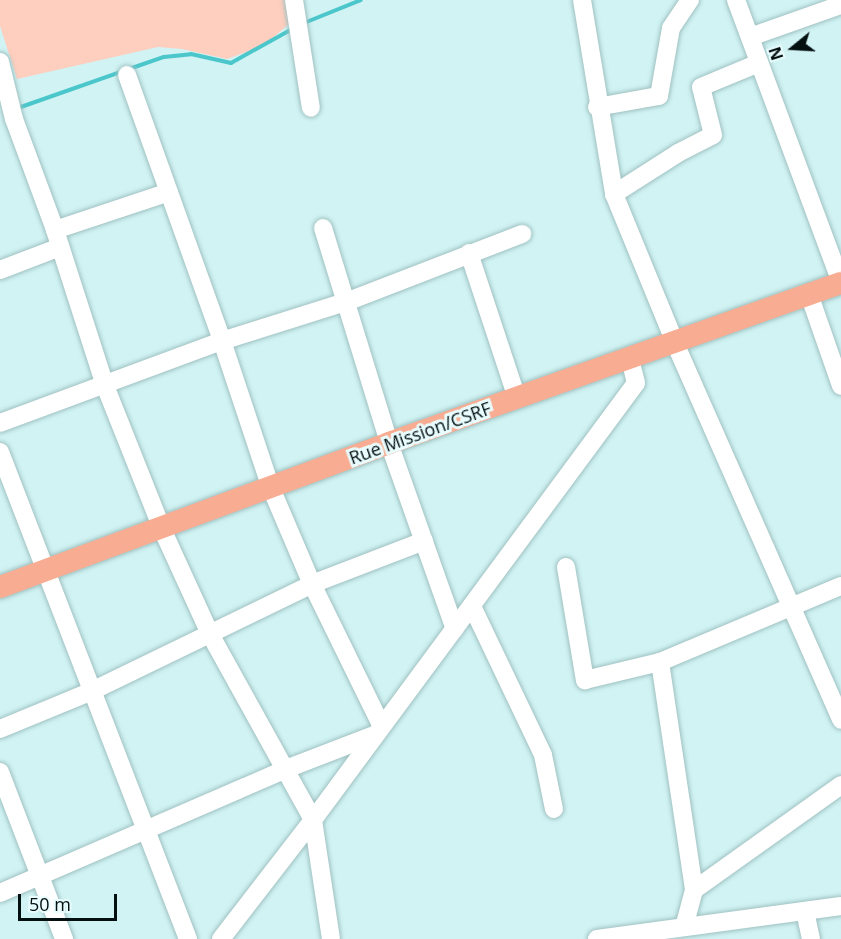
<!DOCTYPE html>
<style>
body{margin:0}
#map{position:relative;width:841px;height:939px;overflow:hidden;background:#d1f3f4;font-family:"Open Sans",sans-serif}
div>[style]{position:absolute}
.green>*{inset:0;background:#fecebe}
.stream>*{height:4px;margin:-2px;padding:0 2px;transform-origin:2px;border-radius:2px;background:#4bc6ca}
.roads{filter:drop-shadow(0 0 2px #a0c1c1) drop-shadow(0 0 2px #a0c1c1)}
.minor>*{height:18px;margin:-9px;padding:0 9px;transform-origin:9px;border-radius:9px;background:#fff}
.major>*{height:22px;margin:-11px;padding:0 11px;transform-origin:11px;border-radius:11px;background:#f8ac92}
span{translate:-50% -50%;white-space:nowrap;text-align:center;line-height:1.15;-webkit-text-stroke:6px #e9fdfe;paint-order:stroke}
.street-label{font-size:18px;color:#040f10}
.north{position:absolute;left:763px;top:18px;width:60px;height:60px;-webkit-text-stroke:4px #e9fdfe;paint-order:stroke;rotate:252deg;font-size:16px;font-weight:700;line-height:24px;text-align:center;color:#040f10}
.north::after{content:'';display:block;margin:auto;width:21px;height:27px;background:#040f10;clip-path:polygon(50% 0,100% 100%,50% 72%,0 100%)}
.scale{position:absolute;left:18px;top:894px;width:99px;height:27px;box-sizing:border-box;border:3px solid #040f10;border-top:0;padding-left:8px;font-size:18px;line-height:21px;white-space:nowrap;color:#040f10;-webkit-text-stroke:4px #e9fdfe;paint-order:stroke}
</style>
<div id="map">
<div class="green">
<i style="clip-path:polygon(0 0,285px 0,289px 24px,263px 46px,227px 59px,182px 49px,158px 47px,17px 79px,0 26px)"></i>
</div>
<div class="stream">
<i style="left:304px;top:23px;width:61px;rotate:-22deg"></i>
<i style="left:129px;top:69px;width:37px;rotate:-19deg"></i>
<i style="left:164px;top:57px;width:27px;rotate:-6deg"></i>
<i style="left:191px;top:54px;width:41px;rotate:12.7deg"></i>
<i style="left:231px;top:63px;width:70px;rotate:-29.1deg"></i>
<i style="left:18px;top:108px;width:109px;rotate:-19.3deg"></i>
</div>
<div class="roads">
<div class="minor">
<i style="left:294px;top:0;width:109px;rotate:81.1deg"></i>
<i style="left:582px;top:0;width:197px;rotate:80.6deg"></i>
<i style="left:614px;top:194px;width:161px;rotate:67.7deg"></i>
<i style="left:675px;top:343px;width:412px;rotate:66.2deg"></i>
<i style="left:736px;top:0;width:302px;rotate:69.6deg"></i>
<i style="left:750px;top:37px;width:96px;rotate:-19.4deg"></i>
<i style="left:0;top:62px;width:59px;rotate:76.2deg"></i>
<i style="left:14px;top:119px;width:118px;rotate:69.7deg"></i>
<i style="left:55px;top:230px;width:161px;rotate:72.2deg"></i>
<i style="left:104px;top:383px;width:157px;rotate:68.3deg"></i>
<i style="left:162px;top:529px;width:115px;rotate:65.4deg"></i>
<i style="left:210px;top:634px;width:213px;rotate:61deg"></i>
<i style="left:313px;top:820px;width:120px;rotate:81.4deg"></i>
<i style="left:127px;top:75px;width:282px;rotate:70.3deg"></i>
<i style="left:222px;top:341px;width:155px;rotate:71.6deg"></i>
<i style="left:271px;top:488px;width:104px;rotate:66.9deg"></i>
<i style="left:312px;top:584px;width:157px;rotate:63.9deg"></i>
<i style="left:597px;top:107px;width:63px;rotate:-10.1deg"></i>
<i style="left:659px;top:96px;width:69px;rotate:-80deg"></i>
<i style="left:671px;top:28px;width:34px;rotate:-56deg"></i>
<i style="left:614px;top:194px;width:76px;rotate:-32.6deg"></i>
<i style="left:678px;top:153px;width:39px;rotate:-27deg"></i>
<i style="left:713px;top:135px;width:49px;rotate:-104deg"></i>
<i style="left:701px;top:87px;width:63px;rotate:-22.5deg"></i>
<i style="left:323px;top:228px;width:225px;rotate:72.9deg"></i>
<i style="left:389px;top:443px;width:197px;rotate:70.5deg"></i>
<i style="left:55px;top:230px;width:120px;rotate:-18.4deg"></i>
<i style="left:469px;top:253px;width:153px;rotate:71.7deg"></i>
<i style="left:0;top:270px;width:64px;rotate:-21deg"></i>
<i style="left:809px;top:294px;width:97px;rotate:70.8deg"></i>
<i style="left:0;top:423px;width:237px;rotate:-20.3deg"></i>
<i style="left:222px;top:341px;width:130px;rotate:-17.5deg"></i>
<i style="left:346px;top:302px;width:189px;rotate:-21.1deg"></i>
<i style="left:0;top:452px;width:522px;rotate:68.89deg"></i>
<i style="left:566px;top:567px;width:115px;rotate:80.5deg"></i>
<i style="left:585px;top:680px;width:77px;rotate:-13.5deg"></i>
<i style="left:660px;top:662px;width:196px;rotate:-22.8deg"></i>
<i style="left:472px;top:606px;width:165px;rotate:64.5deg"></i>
<i style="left:543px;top:755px;width:55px;rotate:78.5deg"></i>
<i style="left:660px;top:662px;width:231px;rotate:81.5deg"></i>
<i style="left:694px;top:890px;width:38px;rotate:105deg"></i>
<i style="left:0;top:729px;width:100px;rotate:-22.4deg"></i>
<i style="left:92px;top:691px;width:245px;rotate:-25.9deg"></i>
<i style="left:312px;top:584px;width:120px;rotate:-21deg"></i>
<i style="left:0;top:772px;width:179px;rotate:69deg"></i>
<i style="left:694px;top:890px;width:181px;rotate:-35.5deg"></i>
<i style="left:0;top:893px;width:312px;rotate:-23.4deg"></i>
<i style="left:286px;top:769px;width:94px;rotate:-21.1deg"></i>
<i style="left:805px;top:911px;width:29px;rotate:78deg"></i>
<i style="left:221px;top:939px;width:150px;rotate:-52.3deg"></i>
<i style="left:313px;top:820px;width:543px;rotate:-53.53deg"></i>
<i style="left:636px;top:383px;width:25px;rotate:-104deg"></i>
<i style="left:597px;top:939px;width:246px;rotate:-7.7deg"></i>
</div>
<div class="major">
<i style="left:0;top:587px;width:415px;rotate:-20.3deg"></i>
<i style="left:389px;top:443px;width:479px;rotate:-19.5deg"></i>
</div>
</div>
<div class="street-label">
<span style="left:420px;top:433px;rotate:-20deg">Rue Mission/CSRF</span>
</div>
<div class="north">N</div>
<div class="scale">50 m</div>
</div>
